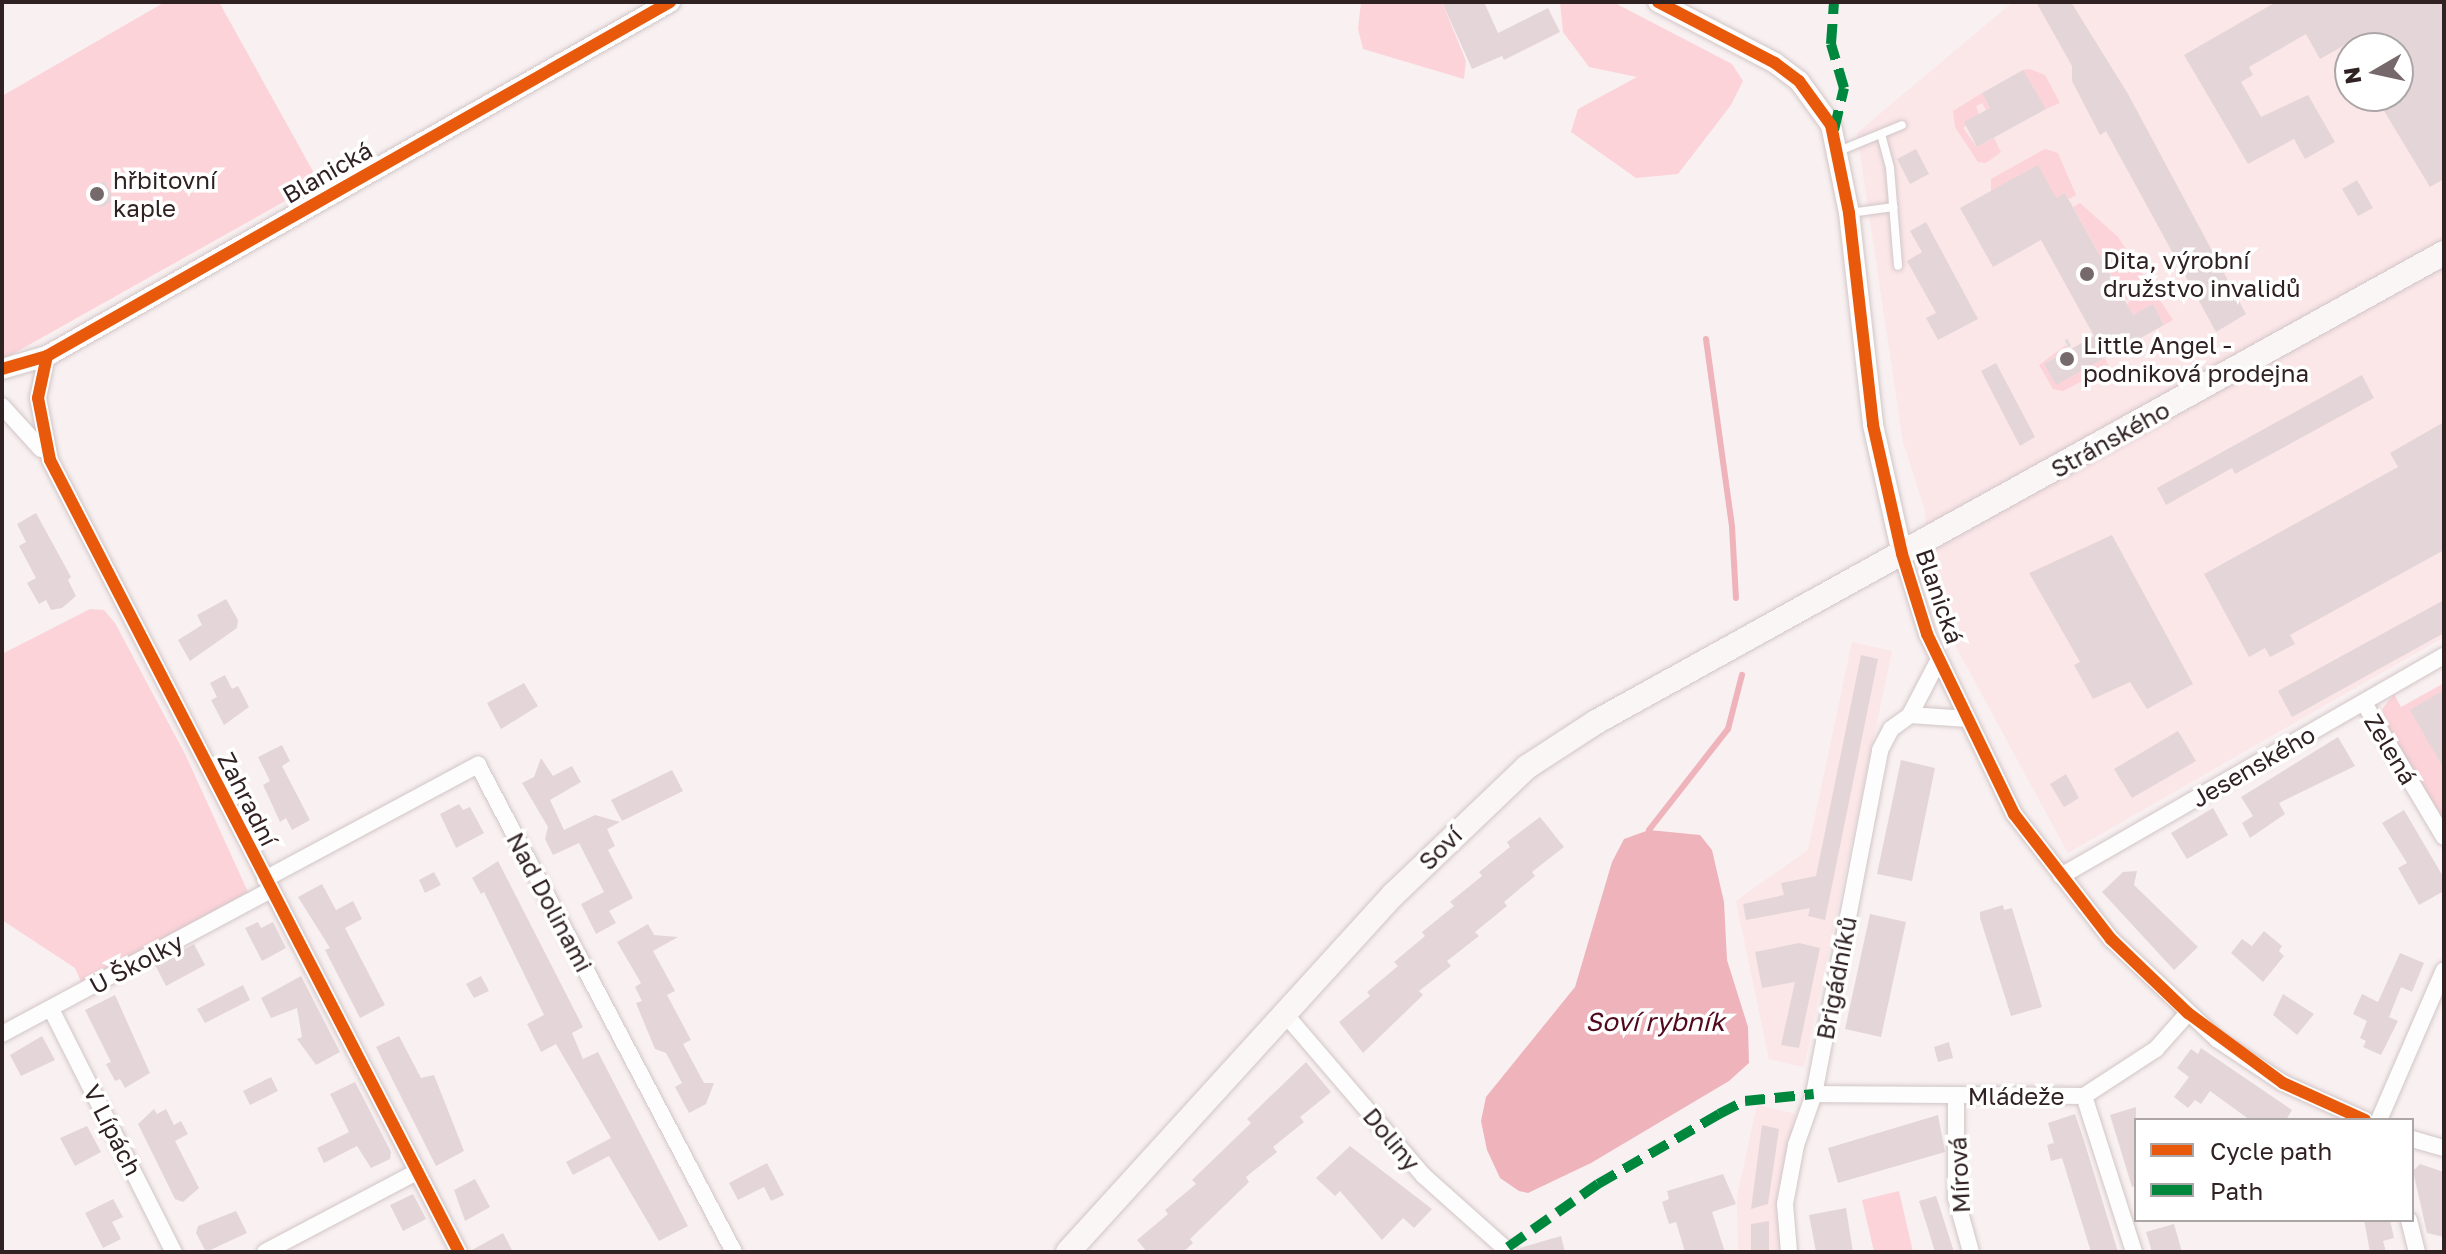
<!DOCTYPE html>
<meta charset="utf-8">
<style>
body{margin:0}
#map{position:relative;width:2446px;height:1254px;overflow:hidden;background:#f9f0f1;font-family:"Golos Text",sans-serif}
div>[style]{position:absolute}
.built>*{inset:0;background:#fbe6e8}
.green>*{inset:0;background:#fcd3d9}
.water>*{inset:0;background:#eeb3bb}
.stream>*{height:6px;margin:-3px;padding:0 3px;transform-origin:3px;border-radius:3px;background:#eeb3bb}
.building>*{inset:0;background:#e4d6d8}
.path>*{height:3px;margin-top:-1.5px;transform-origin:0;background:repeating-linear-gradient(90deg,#dfdbdc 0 8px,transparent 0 12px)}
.roads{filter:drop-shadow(0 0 2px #d1c6c7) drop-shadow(0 0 2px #d1c6c7)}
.service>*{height:8px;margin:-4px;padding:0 4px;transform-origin:4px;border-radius:4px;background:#fefdfd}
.minor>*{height:16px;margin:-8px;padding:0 8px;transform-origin:8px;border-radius:8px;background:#fefdfd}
.tertiary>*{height:20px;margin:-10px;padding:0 10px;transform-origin:10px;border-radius:10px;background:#fefdfd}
.secondary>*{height:24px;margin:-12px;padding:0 12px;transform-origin:12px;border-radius:12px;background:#faf6f6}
.quiet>*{height:10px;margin-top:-5px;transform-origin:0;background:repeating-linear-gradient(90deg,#00873e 0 20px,transparent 0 30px)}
.cycleway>*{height:12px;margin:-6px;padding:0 6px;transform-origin:6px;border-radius:6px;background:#e8590c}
.dots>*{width:22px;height:22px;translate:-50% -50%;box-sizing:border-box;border:4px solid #fff;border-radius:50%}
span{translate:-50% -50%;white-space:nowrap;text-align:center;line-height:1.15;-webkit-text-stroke:7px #fff;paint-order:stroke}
.street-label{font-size:24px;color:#302123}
.poi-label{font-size:24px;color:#302123}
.left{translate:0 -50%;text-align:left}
.water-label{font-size:26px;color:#51091e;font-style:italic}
.frame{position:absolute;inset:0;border:4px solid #302123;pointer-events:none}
.legend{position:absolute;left:2134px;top:1118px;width:280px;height:104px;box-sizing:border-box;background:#fff;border:2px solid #aca6a7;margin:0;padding:10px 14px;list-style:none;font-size:24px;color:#302123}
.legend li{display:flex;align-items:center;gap:16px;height:40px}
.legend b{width:40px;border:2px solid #aca6a7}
.north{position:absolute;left:2334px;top:32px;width:80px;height:80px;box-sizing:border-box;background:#fff;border:2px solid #aca6a7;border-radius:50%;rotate:261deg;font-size:22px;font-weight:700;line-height:32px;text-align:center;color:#302123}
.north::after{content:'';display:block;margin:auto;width:28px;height:36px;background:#76696b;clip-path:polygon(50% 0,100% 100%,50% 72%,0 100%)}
</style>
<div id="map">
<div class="built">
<i style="clip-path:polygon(evenodd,2013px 2px,2444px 2px,2444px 637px,2068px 853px,1930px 599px,1925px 510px,1903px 442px,1857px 133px,2013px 2px,2350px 48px,2398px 48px,2398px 96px,2350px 96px,2350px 48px)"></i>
<i style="clip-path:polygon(1852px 642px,1892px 651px,1804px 1067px,1769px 1059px,1736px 901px,1808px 850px)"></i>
<i style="clip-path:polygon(1757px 1105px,1796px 1114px,1779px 1192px,1783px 1252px,1738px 1252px,1737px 1197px)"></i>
</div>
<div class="green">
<i style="clip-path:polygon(165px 2px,219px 2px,319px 182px,2px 360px,2px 96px)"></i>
<i style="clip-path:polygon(1361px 2px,1442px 2px,1466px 61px,1464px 79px,1363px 49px,1358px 29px)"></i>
<i style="clip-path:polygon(1560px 2px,1613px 2px,1732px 64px,1743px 81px,1731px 105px,1678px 174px,1636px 178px,1571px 132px,1578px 109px,1637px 77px,1589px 67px,1563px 32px)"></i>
<i style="clip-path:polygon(2030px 69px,2045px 75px,2060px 103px,2043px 110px,2032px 84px,1986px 110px,1982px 103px,1976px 106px,1979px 114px,1963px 128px,1977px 147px,1994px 138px,2001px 152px,1986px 163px,1978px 162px,1955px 127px,1953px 111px,1982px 93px,1989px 106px,2023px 70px)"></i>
<i style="clip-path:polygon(2045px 149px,2058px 153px,2076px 195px,2069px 199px,2065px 193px,2056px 198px,1991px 191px,1991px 179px)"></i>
<i style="clip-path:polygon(2080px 203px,2118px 237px,2173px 320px,2164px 325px,2153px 304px,2133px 315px,2127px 304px,2137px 294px,2125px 300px,2073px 207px)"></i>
<i style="clip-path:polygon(2066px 345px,2068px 350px,2044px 364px,2056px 384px,2105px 358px,2109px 367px,2063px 391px,2053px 389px,2039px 365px)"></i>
<i style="clip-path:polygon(90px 609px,104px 610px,115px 623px,186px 756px,248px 892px,82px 984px,75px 968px,2px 920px,2px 654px)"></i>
<i style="clip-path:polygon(2444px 683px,2444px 823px,2388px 730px,2382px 709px,2394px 694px,2401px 707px)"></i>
<i style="clip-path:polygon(1899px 1191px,1913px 1252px,1874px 1252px,1862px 1200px)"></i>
</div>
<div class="water">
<i style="clip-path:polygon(1649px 830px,1700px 835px,1712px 850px,1724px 902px,1727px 960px,1748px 1027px,1749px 1063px,1729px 1081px,1591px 1163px,1528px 1193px,1519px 1191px,1500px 1178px,1487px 1150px,1481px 1121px,1486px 1097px,1575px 987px,1612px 862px,1624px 839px)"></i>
</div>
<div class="stream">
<i style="left:1706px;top:339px;width:190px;rotate:82.1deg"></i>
<i style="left:1732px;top:527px;width:71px;rotate:86.8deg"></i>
<i style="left:1649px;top:830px;width:128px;rotate:-52deg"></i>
<i style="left:1728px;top:729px;width:56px;rotate:-75.5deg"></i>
</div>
<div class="building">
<i style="clip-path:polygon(1442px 2px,1484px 2px,1498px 33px,1548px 8px,1560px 32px,1504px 60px,1502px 56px,1472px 69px)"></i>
<i style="clip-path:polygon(2036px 2px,2071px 2px,2128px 94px,2246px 314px,2216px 332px,2106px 131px,2100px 135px,2072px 81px,2072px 66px)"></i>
<i style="clip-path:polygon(2276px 2px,2444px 2px,2444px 179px,2430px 187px,2375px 96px,2398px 96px,2398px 48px,2345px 45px,2320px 59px,2306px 34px,2249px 67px,2253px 75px,2241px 82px,2261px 117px,2308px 95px,2335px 142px,2305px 159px,2294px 139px,2248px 164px,2184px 55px)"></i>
<i style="clip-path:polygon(2023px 70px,2046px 109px,1977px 147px,1964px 122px,1990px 108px,1982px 93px)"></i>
<i style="clip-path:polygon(1916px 149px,1929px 174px,1910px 184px,1897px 159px)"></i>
<i style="clip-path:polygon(2038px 165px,2056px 198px,2065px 193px,2133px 315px,2153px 304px,2164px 325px,2056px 385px,2044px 364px,2094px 336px,2041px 240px,1993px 267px,1960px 208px)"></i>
<i style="clip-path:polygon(2357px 180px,2373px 208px,2358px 216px,2342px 189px)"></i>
<i style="clip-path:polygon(104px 181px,115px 200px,100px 208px,90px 190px)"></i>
<i style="clip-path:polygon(1926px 222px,1978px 319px,1938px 340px,1926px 318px,1936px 313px,1907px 261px,1922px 252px,1910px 231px)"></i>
<i style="clip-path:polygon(1996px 363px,2035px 437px,2020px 446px,1981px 371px)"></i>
<i style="clip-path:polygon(2362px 375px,2374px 398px,2235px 474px,2232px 468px,2166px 505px,2157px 488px)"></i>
<i style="clip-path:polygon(2444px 422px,2444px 550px,2290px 635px,2295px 644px,2270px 657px,2265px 648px,2249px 657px,2204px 574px,2398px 467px,2390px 453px)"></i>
<i style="clip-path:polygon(36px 513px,71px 577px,68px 580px,76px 596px,62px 608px,51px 610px,46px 600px,39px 604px,27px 583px,36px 578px,19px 546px,26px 542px,17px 524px)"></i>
<i style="clip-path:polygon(2112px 535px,2193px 684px,2147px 709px,2130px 682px,2093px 699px,2074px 665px,2080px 662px,2029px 573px)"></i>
<i style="clip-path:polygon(226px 599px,238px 620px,237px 628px,190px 661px,178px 640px,202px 625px,197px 615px)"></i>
<i style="clip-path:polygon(2444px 600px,2444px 633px,2292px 717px,2278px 691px)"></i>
<i style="clip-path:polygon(1861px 655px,1878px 659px,1825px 920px,1808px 916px,1810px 908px,1746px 920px,1743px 904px,1784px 895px,1781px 883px,1816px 876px)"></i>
<i style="clip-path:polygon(225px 675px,232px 689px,238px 686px,249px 707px,224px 725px,211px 700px,217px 697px,210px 683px)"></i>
<i style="clip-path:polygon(524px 683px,538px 706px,501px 729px,487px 703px)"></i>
<i style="clip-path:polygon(2444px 690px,2444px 769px,2410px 710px)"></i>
<i style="clip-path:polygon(2178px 731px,2196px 761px,2132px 798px,2114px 769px)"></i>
<i style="clip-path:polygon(2338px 737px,2355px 766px,2279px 803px,2285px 814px,2250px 838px,2242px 823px,2253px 816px,2241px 797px)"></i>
<i style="clip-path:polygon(282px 745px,290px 761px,282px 766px,310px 820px,292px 830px,286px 818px,280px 822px,270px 800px,263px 785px,270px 781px,258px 757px)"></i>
<i style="clip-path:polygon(541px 758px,553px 776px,572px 766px,581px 782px,550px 800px,564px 830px,595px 815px,620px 822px,607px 829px,615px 846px,608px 850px,633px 898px,609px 911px,616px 923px,596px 934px,581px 904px,604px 892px,579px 843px,553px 855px,545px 839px,548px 827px,522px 783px,534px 777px)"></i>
<i style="clip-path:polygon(1901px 760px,1935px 768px,1912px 881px,1877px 874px)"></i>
<i style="clip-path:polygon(672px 770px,683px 791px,622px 821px,611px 800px)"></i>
<i style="clip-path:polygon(2066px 774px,2079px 798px,2064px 807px,2050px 784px)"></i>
<i style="clip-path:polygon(459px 804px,463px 810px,470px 807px,484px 833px,456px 848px,440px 814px)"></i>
<i style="clip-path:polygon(2213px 808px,2228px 835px,2187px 859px,2171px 833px)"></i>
<i style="clip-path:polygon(2404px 810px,2444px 878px,2444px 891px,2419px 905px,2398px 868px,2407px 863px,2382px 823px)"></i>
<i style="clip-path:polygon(1540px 817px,1564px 847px,1532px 872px,1535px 876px,1504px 902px,1507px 906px,1475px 932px,1479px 936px,1447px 961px,1451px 966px,1419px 991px,1423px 995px,1363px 1053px,1339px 1022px,1370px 996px,1367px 992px,1398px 966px,1394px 962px,1425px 936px,1422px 932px,1454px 906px,1450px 902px,1482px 876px,1479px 872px,1510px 847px,1507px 842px)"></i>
<i style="clip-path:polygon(498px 861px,583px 1027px,572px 1033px,583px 1059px,598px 1052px,688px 1226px,659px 1241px,609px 1156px,573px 1175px,566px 1162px,611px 1138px,556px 1044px,541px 1052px,527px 1024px,544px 1015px,484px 892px,481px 894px,472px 878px)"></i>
<i style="clip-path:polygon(2137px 871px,2134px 885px,2198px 947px,2174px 970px,2102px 892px,2123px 872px)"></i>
<i style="clip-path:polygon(434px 872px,441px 885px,425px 893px,419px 880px)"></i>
<i style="clip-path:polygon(322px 884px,336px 910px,353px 901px,362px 919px,345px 928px,385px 1005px,360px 1018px,325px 950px,330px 948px,298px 897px)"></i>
<i style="clip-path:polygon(2003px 905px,2004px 910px,2012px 908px,2042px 1007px,2011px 1016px,1980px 918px,1980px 912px)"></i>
<i style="clip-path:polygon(1870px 914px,1906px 922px,1881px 1037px,1845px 1029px)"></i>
<i style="clip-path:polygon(258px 922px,261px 928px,273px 922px,286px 948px,262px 961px,245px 928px)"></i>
<i style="clip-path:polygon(648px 924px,654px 935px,678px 937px,653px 951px,675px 991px,667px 995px,691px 1040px,683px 1044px,704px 1083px,714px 1083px,706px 1104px,689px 1113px,675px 1087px,682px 1083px,666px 1053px,655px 1049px,636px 1003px,642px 1001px,635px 987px,641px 983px,617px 942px)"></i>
<i style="clip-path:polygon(2264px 931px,2282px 946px,2279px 951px,2284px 956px,2263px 982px,2231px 953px,2242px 939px,2252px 946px)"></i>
<i style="clip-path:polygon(1799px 943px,1820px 948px,1799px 1048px,1781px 1045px,1795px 982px,1762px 988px,1755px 952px)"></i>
<i style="clip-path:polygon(194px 944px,205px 965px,166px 986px,155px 965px)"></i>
<i style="clip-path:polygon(2400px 953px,2424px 963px,2412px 992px,2401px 987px,2389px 1017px,2398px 1021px,2381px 1055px,2363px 1047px,2366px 1041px,2360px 1038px,2367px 1021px,2353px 1014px,2362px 994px,2378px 1002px)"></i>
<i style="clip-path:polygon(301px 976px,340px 1052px,316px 1065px,297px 1039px,302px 1037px,297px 1008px,271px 1018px,261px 998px)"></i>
<i style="clip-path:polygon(481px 976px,489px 991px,474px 998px,466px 984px)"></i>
<i style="clip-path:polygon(243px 985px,250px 1000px,205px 1023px,197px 1009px)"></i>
<i style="clip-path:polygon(2283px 994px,2314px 1014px,2297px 1035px,2273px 1015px)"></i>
<i style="clip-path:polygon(115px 995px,150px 1073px,125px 1088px,120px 1079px,115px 1081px,106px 1064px,111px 1062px,85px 1010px)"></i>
<i style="clip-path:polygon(42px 1036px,55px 1060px,21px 1076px,10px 1055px)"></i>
<i style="clip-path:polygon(399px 1036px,421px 1078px,434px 1075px,464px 1151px,436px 1166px,376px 1047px)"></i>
<i style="clip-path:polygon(1949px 1042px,1953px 1058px,1938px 1062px,1934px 1047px)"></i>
<i style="clip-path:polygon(2201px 1048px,2292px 1110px,2286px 1120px,2250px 1120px,2210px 1091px,2201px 1104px,2195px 1100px,2188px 1108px,2174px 1097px,2189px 1077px,2177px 1068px,2191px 1049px,2198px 1054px)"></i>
<i style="clip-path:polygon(1306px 1062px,1331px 1092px,1300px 1117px,1304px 1122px,1273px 1147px,1277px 1152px,1246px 1177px,1249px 1182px,1190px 1239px,1193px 1243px,1183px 1252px,1147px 1252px,1137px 1240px,1168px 1214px,1165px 1210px,1196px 1184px,1192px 1180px,1251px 1123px,1247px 1119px)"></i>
<i style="clip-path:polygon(271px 1077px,278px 1091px,250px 1105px,243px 1091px)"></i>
<i style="clip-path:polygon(355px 1082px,391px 1152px,390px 1159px,371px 1168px,357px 1146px,324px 1163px,317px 1148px,349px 1132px,330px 1094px)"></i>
<i style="clip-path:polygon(2136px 1107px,2136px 1186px,2132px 1187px,2110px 1115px)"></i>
<i style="clip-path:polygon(154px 1109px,157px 1114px,166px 1109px,174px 1125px,181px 1121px,188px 1134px,175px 1141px,199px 1188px,183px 1202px,175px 1199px,138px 1124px)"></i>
<i style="clip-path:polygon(2075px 1114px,2085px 1144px,2118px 1252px,2091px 1252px,2062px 1158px,2051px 1161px,2047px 1145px,2054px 1143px,2048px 1123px)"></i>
<i style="clip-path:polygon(1938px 1115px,1945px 1152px,1838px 1183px,1828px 1148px)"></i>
<i style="clip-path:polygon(1762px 1125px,1779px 1129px,1768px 1204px,1751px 1209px)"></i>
<i style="clip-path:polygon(87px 1126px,101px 1152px,75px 1166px,60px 1138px)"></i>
<i style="clip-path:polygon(1350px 1146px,1432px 1209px,1414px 1228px,1403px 1218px,1382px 1240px,1340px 1191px,1335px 1196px,1316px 1178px)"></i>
<i style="clip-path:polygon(767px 1163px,784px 1195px,771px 1201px,764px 1187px,738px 1200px,729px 1183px)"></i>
<i style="clip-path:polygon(2420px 1164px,2444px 1172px,2444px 1237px,2427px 1233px,2413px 1171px)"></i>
<i style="clip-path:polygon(1723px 1174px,1736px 1204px,1712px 1212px,1725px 1252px,1685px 1252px,1676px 1222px,1669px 1224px,1662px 1202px,1669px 1199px,1667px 1191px)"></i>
<i style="clip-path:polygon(475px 1179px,490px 1207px,465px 1221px,454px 1190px)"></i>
<i style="clip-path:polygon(413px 1194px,426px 1219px,403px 1231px,390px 1205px)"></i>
<i style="clip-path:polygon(1936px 1196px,1939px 1205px,1954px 1252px,1935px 1252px,1928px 1229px,1919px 1201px)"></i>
<i style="clip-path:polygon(113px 1199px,123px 1217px,112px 1222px,121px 1239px,103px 1248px,85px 1213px)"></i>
<i style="clip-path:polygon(1846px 1208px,1853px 1252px,1816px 1252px,1809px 1215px)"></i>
<i style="clip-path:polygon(236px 1211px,247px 1233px,206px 1252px,196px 1233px,198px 1226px)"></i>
<i style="clip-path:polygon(2364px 1220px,2390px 1220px,2394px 1238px,2383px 1241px,2386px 1252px,2370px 1252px)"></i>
<i style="clip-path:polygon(1769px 1221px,1769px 1252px,1751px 1252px,1751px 1224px)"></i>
<i style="clip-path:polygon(2174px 1224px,2182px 1252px,2152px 1252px,2146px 1232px)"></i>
<i style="clip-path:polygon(503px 1233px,513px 1252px,470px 1252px,470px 1251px)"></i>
<i style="clip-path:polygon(1561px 1236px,1565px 1252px,1521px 1252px,1520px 1248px)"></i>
</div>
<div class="path">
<i style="left:2066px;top:339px;width:11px;rotate:63deg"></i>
</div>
<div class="roads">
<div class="service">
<i style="left:1881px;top:134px;width:35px;rotate:75deg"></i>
<i style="left:1890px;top:168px;width:98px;rotate:85.3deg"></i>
<i style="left:1839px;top:151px;width:68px;rotate:-22.4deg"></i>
<i style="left:1850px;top:213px;width:44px;rotate:-7.8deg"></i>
</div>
<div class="minor">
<i style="left:47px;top:356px;width:43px;rotate:102.1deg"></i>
<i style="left:38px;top:398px;width:63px;rotate:79deg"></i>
<i style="left:50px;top:460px;width:891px;rotate:62.69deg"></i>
<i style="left:2px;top:406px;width:58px;rotate:47.8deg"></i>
<i style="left:1902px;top:554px;width:84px;rotate:72.6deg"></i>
<i style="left:1927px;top:634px;width:200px;rotate:64.2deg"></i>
<i style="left:2014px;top:814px;width:158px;rotate:52.2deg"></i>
<i style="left:2111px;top:939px;width:146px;rotate:43.3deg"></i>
<i style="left:2217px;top:1039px;width:79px;rotate:33.7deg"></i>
<i style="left:2283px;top:1083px;width:90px;rotate:24.3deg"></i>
<i style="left:2364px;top:703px;width:156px;rotate:59.2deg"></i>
<i style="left:1910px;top:715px;width:63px;rotate:-62.6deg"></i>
<i style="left:2061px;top:876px;width:442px;rotate:-29.9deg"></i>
<i style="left:265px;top:879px;width:242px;rotate:-28.2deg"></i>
<i style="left:478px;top:765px;width:550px;rotate:62.27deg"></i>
<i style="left:51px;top:1009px;width:272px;rotate:63.2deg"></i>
<i style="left:1285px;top:1014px;width:213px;rotate:49.4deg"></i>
<i style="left:1424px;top:1176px;width:114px;rotate:41.8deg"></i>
<i style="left:2px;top:1034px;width:304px;rotate:-28.2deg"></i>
<i style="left:1814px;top:1094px;width:270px;rotate:0.4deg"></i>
<i style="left:2084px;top:1096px;width:86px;rotate:-33.1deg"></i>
<i style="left:2156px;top:1049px;width:48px;rotate:-48.4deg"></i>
<i style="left:1956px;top:1096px;width:102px;rotate:90deg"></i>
<i style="left:1956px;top:1198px;width:56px;rotate:74.5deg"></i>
<i style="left:2084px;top:1096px;width:164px;rotate:72.2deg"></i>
<i style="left:2379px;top:1120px;width:163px;rotate:-66.6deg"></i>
<i style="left:2412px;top:1139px;width:33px;rotate:16deg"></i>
<i style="left:2409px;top:1220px;width:33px;rotate:76deg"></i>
<i style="left:265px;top:1252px;width:172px;rotate:-27.8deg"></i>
<i style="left:1789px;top:1252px;width:48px;rotate:-94.8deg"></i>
<i style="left:1785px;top:1204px;width:60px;rotate:-79.4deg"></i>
<i style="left:1796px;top:1145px;width:54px;rotate:-70.6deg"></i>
<i style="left:1814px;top:1094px;width:350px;rotate:-79.1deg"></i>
<i style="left:1880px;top:750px;width:24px;rotate:-62deg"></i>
<i style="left:1891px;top:729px;width:24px;rotate:-36deg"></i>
<i style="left:1910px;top:715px;width:57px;rotate:4deg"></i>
</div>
<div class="tertiary">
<i style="left:1658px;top:2px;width:132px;rotate:27.5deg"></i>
<i style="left:1775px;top:63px;width:30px;rotate:37deg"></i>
<i style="left:1799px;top:81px;width:54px;rotate:54deg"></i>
<i style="left:1831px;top:125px;width:90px;rotate:78.4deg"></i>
<i style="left:1849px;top:213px;width:213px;rotate:83.5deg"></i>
<i style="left:1873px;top:425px;width:132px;rotate:77.3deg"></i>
<i style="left:2px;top:369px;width:47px;rotate:-16.1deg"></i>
<i style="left:47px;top:356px;width:717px;rotate:-29.61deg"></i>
</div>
<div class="secondary">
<i style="left:1068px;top:1252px;width:483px;rotate:-47.7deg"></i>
<i style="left:1393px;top:895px;width:185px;rotate:-43.7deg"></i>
<i style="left:1527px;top:767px;width:82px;rotate:-33.1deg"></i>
<i style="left:1596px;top:722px;width:969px;rotate:-28.95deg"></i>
</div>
</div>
<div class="quiet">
<i style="left:1834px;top:130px;width:43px;rotate:-76.6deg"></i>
<i style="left:1844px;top:88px;width:46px;rotate:-106.5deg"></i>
<i style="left:1831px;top:44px;width:42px;rotate:-85.9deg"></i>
<i style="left:1508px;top:1247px;width:110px;rotate:-35deg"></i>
<i style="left:1598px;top:1184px;width:140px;rotate:-30deg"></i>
<i style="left:1719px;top:1114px;width:29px;rotate:-27deg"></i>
<i style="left:1745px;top:1101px;width:69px;rotate:-5.8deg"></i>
</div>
<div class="cycleway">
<i style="left:1658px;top:2px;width:132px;rotate:27.5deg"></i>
<i style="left:1775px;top:63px;width:30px;rotate:37deg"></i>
<i style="left:1799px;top:81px;width:54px;rotate:54deg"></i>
<i style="left:1831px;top:125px;width:90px;rotate:78.4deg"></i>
<i style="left:1849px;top:213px;width:213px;rotate:83.5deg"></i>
<i style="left:1873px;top:425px;width:132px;rotate:77.3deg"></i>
<i style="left:1902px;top:554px;width:84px;rotate:72.6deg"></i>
<i style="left:1927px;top:634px;width:200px;rotate:64.2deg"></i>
<i style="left:2014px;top:814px;width:158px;rotate:52.2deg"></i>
<i style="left:2111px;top:939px;width:107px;rotate:43.9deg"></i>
<i style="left:2188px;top:1013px;width:118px;rotate:36.4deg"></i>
<i style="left:2283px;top:1083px;width:90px;rotate:24.3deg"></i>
<i style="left:47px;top:356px;width:43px;rotate:102.1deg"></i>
<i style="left:38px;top:398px;width:63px;rotate:79deg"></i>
<i style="left:50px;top:460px;width:891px;rotate:62.69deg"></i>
<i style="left:2px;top:369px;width:47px;rotate:-16.1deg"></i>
<i style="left:47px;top:356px;width:717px;rotate:-29.61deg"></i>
</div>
<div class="dots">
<i style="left:97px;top:194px;background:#76696b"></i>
<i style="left:2087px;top:274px;background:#76696b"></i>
<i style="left:2067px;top:359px;background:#76696b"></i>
</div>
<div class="street-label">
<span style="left:327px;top:172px;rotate:-30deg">Blanická</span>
<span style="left:2110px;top:439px;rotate:-29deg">Stránského</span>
<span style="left:1940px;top:596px;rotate:71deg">Blanická</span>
<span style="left:2391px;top:749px;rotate:59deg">Zelená</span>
<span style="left:2253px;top:766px;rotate:-30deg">Jesenského</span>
<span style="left:248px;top:799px;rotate:63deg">Zahradní</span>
<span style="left:1440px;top:848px;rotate:-45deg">Soví</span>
<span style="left:550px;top:902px;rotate:62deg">Nad Dolinami</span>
<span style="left:136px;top:963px;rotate:-28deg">U Školky</span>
<span style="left:1836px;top:978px;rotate:-79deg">Brigádníků</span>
<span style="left:2016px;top:1096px">Mládeže</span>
<span style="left:113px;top:1130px;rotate:63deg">V Lípách</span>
<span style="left:1392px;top:1139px;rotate:50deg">Doliny</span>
<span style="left:1959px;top:1175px;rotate:-93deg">Mírová</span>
</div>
<div class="poi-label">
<span class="left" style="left:113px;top:194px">hřbitovní<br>kaple</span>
<span class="left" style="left:2103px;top:274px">Dita, výrobní<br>družstvo invalidů</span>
<span class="left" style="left:2083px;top:359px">Little Angel -<br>podniková prodejna</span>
</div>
<div class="water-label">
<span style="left:1655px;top:1022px">Soví rybník</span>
</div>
<div class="frame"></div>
<ul class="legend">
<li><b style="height:10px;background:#e8590c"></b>Cycle path</li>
<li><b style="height:10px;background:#00873e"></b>Path</li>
</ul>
<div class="north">N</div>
</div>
